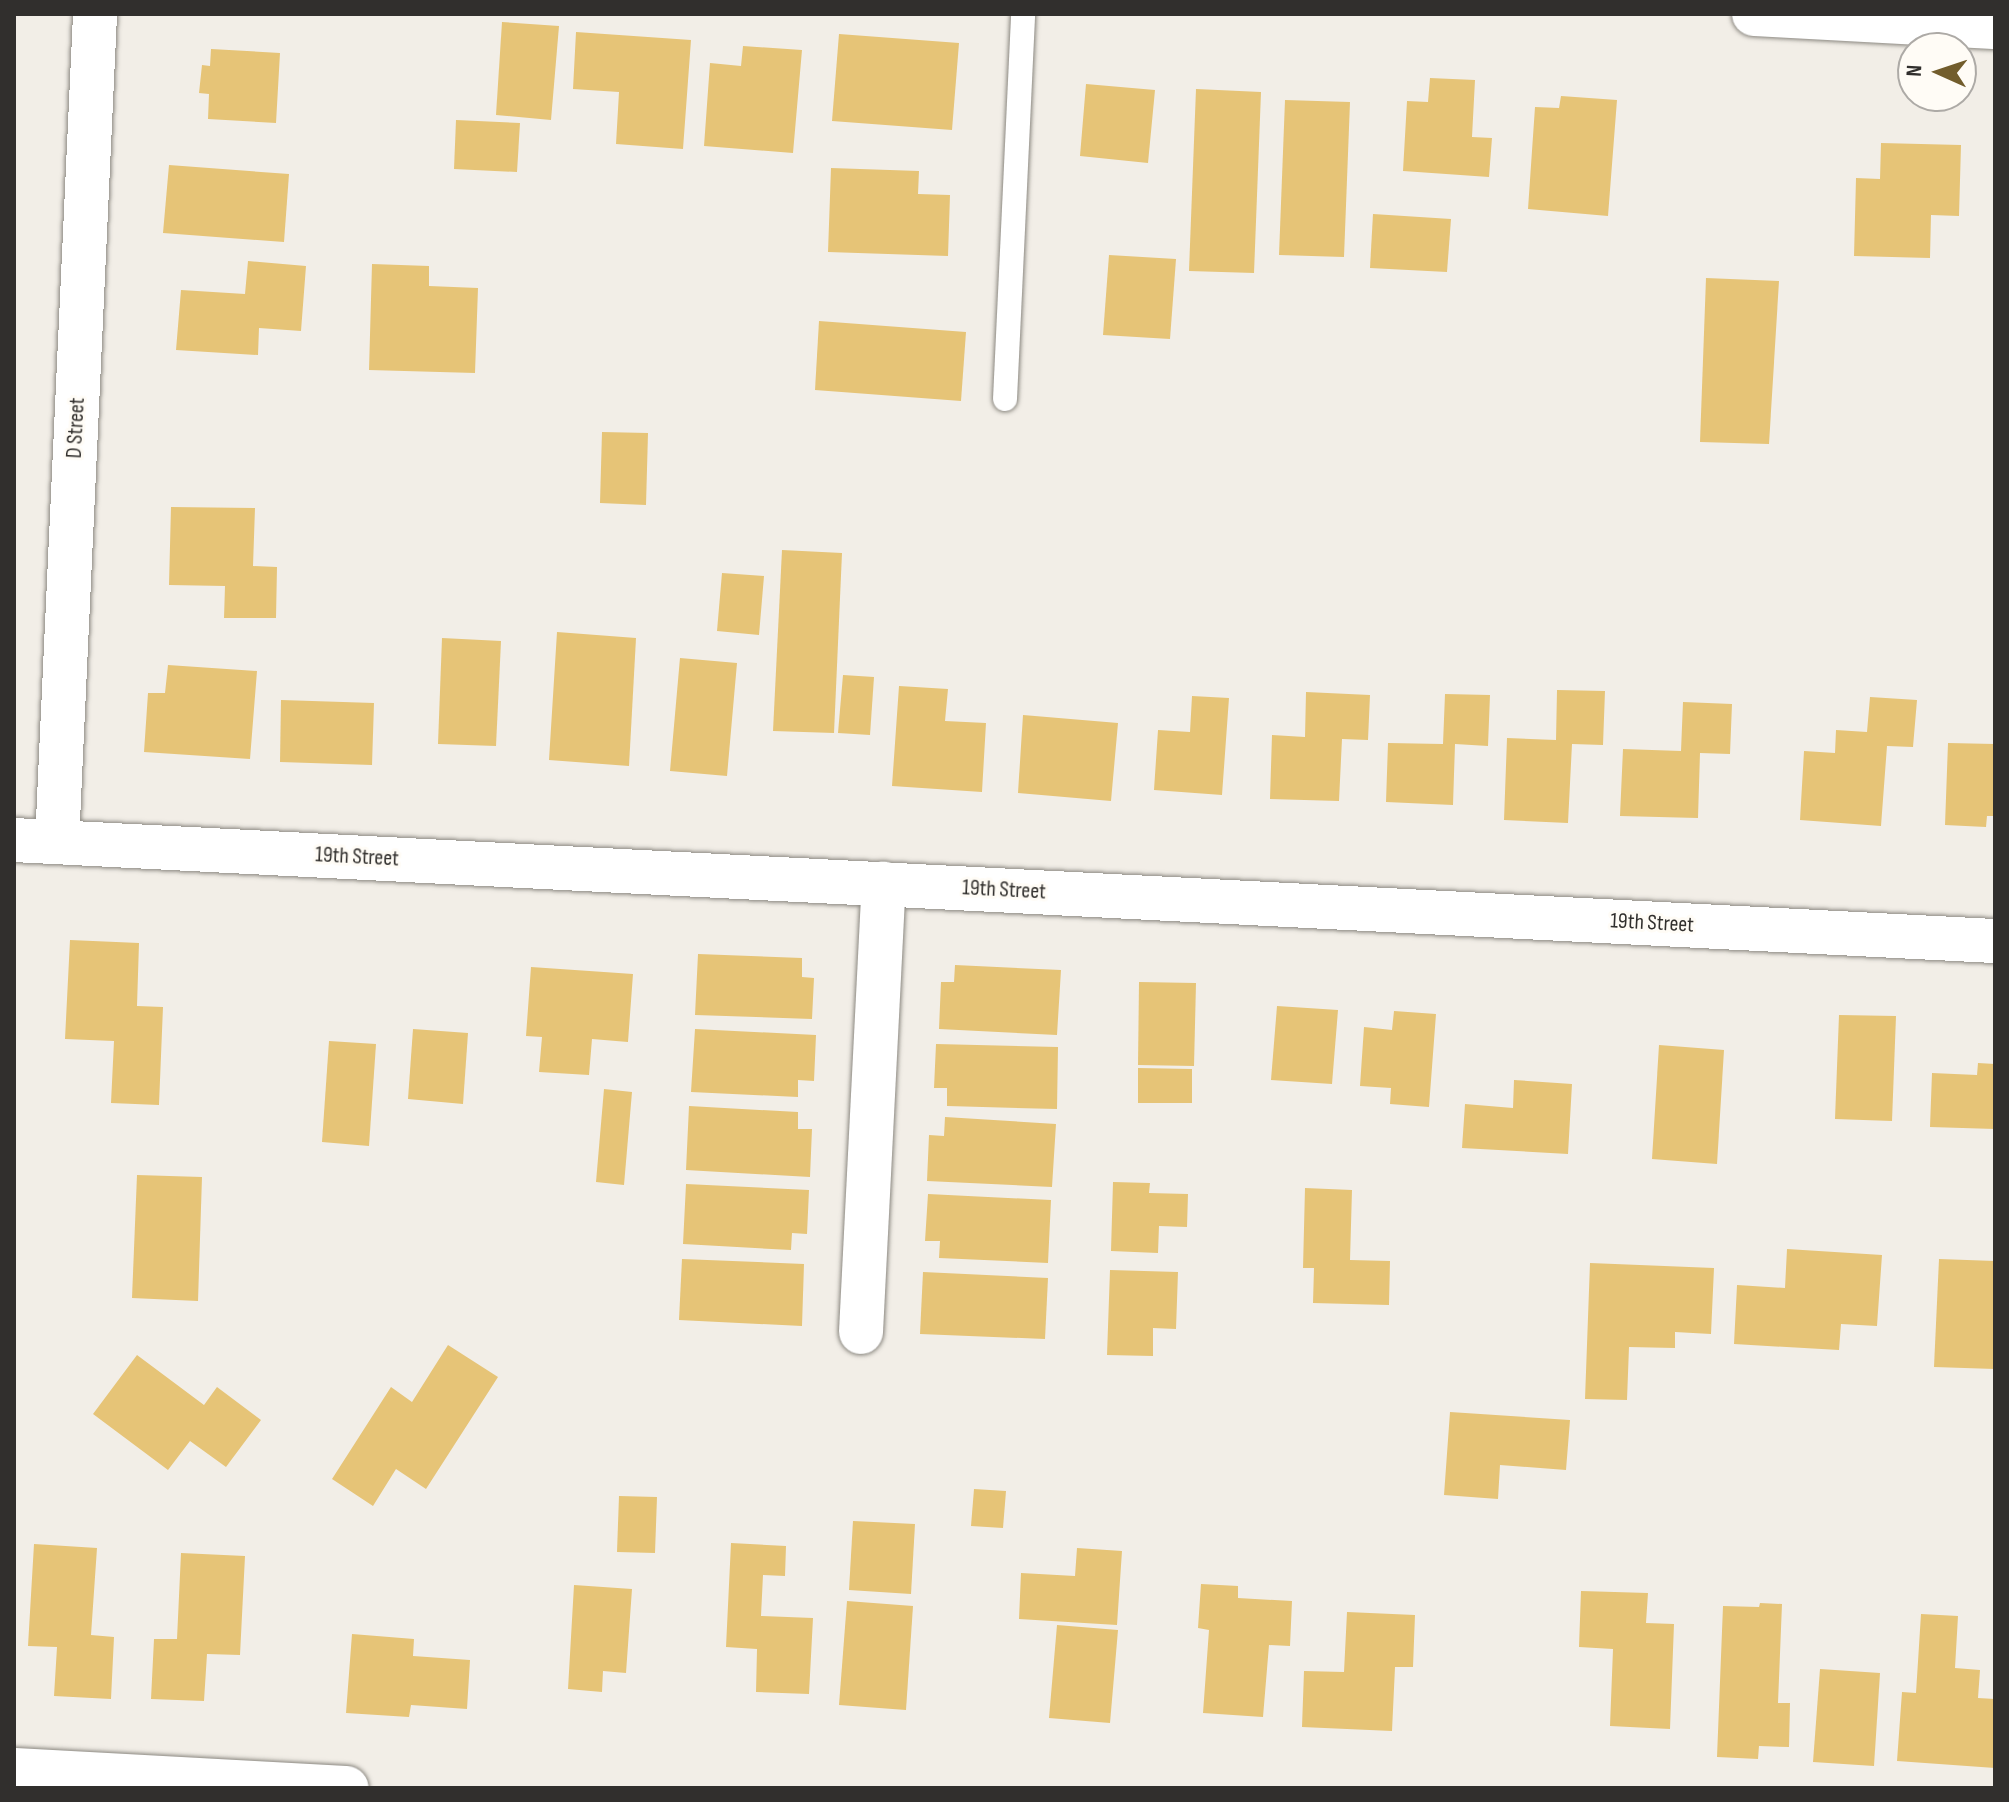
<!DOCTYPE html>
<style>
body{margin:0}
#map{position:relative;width:2009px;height:1802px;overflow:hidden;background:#f2eee7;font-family:"Sofia Sans Condensed",sans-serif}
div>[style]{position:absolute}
.building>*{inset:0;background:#e6c477}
.roads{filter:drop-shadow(0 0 2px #8c8982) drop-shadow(0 0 2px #8c8982)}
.lane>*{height:24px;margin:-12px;padding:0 12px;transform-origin:12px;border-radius:12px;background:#fff}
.street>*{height:44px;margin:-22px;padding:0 22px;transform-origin:22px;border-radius:22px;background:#fff}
span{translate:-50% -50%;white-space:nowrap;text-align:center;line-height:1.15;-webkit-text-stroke:6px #fffcf6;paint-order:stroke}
.street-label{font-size:22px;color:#312f2d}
.frame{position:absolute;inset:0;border:16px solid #312f2d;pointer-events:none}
.north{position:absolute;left:1897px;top:32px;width:80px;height:80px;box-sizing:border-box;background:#fffcf6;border:2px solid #adaaa6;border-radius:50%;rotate:273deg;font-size:22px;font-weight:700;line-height:32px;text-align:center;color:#312f2d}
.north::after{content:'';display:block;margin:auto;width:28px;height:36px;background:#725d2c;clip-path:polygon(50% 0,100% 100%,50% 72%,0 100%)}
</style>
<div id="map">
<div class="building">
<i style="clip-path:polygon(502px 22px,559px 26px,551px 120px,496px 115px)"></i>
<i style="clip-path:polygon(576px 32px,691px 40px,683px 149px,616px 144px,619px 92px,573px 89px)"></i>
<i style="clip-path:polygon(839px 34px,959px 43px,952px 130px,832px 121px)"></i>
<i style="clip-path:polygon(743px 46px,802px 50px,793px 153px,704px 146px,710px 63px,741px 66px)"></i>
<i style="clip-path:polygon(211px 49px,280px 53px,276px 123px,208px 119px,209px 94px,199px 93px,202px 65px,210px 66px)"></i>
<i style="clip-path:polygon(1430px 78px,1475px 80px,1472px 137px,1492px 138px,1489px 177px,1403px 171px,1407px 101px,1428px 102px)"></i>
<i style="clip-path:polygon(1086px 84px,1155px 90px,1148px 163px,1080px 156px)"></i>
<i style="clip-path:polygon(1196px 89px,1261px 92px,1254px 273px,1189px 271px)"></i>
<i style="clip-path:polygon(1561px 96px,1617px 100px,1608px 216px,1528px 209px,1535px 107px,1559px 108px)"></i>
<i style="clip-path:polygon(1285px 100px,1350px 102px,1344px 257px,1279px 255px)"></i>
<i style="clip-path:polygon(456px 120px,520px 123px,517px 172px,454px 169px)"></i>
<i style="clip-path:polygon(1881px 143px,1961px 145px,1959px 216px,1931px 215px,1930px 258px,1854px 256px,1856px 178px,1880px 179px)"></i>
<i style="clip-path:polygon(169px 165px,289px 174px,284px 242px,163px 233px)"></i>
<i style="clip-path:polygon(831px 168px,919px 171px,918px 194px,950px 195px,948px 256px,828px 252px)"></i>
<i style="clip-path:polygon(1373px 214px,1451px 219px,1447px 272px,1370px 268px)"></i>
<i style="clip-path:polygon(1109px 255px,1176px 259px,1170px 339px,1103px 335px)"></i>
<i style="clip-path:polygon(248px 261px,306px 266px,301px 331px,259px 328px,258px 355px,176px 350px,181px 290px,245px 294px)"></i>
<i style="clip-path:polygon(372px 264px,429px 266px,429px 286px,478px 288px,475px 373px,369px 370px)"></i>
<i style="clip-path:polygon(1706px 278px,1779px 281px,1769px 444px,1700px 442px)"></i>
<i style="clip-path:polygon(819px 321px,966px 332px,961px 401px,815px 390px)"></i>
<i style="clip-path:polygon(602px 432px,648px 433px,646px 505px,600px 503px)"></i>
<i style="clip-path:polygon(171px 507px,255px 508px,253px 566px,277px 567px,276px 618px,224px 618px,225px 586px,169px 585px)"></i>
<i style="clip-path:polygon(782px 550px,842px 553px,834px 733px,773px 731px)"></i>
<i style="clip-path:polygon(722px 573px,764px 576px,759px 635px,717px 631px)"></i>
<i style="clip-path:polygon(557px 632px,636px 638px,629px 766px,549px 760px)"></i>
<i style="clip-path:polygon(442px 638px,501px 641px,496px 746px,438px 744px)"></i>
<i style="clip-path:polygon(680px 658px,737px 663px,727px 776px,670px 771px)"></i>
<i style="clip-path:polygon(168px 665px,257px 671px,250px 759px,144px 752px,148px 693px,165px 693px)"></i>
<i style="clip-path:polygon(843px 675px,874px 677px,870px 735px,838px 733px)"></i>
<i style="clip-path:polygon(899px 686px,948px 689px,945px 721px,986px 723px,982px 792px,892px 786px)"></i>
<i style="clip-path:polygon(1557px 690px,1605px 691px,1603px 745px,1572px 744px,1568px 823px,1504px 820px,1507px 738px,1556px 740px)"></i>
<i style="clip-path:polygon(1306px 692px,1370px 695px,1368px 740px,1342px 739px,1339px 801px,1270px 799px,1272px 735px,1305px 737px)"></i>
<i style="clip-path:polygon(1445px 694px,1490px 695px,1488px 746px,1455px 744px,1453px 805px,1386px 802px,1388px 743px,1443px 744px)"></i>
<i style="clip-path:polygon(1192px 696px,1229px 698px,1222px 795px,1154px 790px,1158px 730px,1190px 732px)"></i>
<i style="clip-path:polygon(1870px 697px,1917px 700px,1913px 747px,1887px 746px,1881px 826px,1800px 820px,1804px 751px,1835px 753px,1836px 730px,1867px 732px)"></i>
<i style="clip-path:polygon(281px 700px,374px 703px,372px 765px,280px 762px)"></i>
<i style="clip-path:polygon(1683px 702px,1732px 704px,1730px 754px,1700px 753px,1698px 818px,1620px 816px,1623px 749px,1681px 751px)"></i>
<i style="clip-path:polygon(1023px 715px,1118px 723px,1111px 801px,1018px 793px)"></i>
<i style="clip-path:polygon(1948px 743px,1995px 744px,1995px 816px,1987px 816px,1986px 827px,1945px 825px)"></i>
<i style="clip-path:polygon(70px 940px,139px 943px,137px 1006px,163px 1007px,159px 1105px,111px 1103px,114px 1041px,65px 1039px)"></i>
<i style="clip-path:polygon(698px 954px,802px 958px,802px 977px,814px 978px,812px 1019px,695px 1015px)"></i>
<i style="clip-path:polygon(955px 965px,1061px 970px,1057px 1035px,939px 1029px,941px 982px,954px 982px)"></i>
<i style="clip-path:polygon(531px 967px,633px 974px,628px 1042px,592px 1039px,589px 1075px,539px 1072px,542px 1037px,526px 1036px)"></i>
<i style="clip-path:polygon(1139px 982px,1196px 983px,1194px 1066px,1138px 1065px)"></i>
<i style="clip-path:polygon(1277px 1006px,1338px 1010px,1332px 1084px,1271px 1080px)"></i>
<i style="clip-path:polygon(1394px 1011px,1436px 1014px,1429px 1107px,1390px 1104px,1391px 1088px,1360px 1086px,1364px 1027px,1392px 1030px)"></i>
<i style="clip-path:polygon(1839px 1015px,1896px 1016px,1892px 1121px,1835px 1119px)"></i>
<i style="clip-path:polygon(413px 1029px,468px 1033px,463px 1104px,408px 1099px)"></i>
<i style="clip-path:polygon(695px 1029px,816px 1035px,814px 1081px,798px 1080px,798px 1097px,691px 1092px)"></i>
<i style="clip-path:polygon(329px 1041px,376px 1044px,369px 1146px,322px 1142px)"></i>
<i style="clip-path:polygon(936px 1044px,1058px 1047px,1057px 1109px,947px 1106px,947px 1088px,934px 1088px)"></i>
<i style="clip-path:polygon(1659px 1045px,1724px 1050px,1717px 1164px,1652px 1159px)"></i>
<i style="clip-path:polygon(1978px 1063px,1995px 1064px,1995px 1129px,1930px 1127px,1932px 1073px,1977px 1075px)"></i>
<i style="clip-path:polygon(1138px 1068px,1192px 1069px,1192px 1103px,1138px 1103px)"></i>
<i style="clip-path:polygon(1514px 1080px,1572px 1084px,1568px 1154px,1462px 1148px,1465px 1104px,1513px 1108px)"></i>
<i style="clip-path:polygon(604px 1089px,632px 1092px,624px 1185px,596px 1182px)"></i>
<i style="clip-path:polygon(689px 1106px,798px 1112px,798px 1129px,812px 1129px,810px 1177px,686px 1170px)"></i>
<i style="clip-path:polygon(945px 1117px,1056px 1124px,1052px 1187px,927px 1181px,929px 1135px,944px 1136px)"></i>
<i style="clip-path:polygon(137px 1175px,202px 1177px,198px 1301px,132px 1298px)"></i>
<i style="clip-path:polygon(1113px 1182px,1150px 1183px,1149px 1193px,1188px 1194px,1187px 1227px,1159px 1226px,1158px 1253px,1111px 1251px)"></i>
<i style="clip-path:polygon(686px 1184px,809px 1190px,807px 1234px,792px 1233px,791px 1250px,683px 1244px)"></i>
<i style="clip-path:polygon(1305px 1188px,1352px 1190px,1350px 1260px,1390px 1261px,1389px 1305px,1313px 1303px,1314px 1268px,1303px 1268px)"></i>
<i style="clip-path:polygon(928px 1194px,1051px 1200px,1048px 1263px,939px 1258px,940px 1241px,925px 1241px)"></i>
<i style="clip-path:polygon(1787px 1249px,1882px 1255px,1877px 1326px,1841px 1324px,1839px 1350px,1734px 1344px,1737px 1285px,1785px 1288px)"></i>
<i style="clip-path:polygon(682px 1259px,804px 1264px,802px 1326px,679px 1320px)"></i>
<i style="clip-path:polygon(1939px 1259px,1995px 1261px,1995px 1369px,1934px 1367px)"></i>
<i style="clip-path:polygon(1590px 1263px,1714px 1268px,1711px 1334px,1675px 1332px,1675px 1348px,1629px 1347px,1627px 1400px,1585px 1399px)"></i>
<i style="clip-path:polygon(1110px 1270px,1178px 1272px,1176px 1329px,1153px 1328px,1153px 1356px,1107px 1355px)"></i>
<i style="clip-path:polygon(923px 1272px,1048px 1278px,1045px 1339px,920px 1334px)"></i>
<i style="clip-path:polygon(448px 1345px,498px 1377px,426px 1489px,396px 1469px,373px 1506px,332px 1479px,391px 1387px,412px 1402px)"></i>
<i style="clip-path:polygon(137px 1355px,204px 1405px,217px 1387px,261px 1420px,226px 1467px,190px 1441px,168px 1470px,93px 1414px)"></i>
<i style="clip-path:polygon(1450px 1412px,1570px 1420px,1566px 1470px,1500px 1465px,1498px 1499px,1444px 1495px)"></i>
<i style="clip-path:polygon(974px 1489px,1006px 1491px,1003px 1528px,971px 1526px)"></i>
<i style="clip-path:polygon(619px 1496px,657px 1497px,655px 1553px,617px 1552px)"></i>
<i style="clip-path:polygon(853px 1521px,915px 1524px,911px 1594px,849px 1590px)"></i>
<i style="clip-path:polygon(731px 1543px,786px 1546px,785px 1576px,763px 1575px,761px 1616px,813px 1618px,809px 1694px,756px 1692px,757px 1649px,726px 1647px)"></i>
<i style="clip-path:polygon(34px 1544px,97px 1548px,91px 1635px,114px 1637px,111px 1699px,54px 1696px,57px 1647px,28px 1646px)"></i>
<i style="clip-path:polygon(1077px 1548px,1122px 1551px,1117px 1625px,1019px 1619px,1021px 1573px,1075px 1576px)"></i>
<i style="clip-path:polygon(181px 1553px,245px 1556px,240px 1655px,207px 1654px,204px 1701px,151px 1699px,154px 1639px,177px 1639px)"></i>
<i style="clip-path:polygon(1201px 1584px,1238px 1586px,1238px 1598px,1292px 1601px,1290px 1646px,1269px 1645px,1263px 1717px,1203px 1713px,1209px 1630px,1198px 1628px)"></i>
<i style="clip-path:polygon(574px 1585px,632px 1589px,626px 1673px,603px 1671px,602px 1692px,568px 1689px)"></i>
<i style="clip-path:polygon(1581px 1591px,1648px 1593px,1646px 1623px,1674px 1624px,1670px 1729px,1610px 1726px,1613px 1649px,1579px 1647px)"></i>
<i style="clip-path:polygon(847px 1601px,913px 1606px,906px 1710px,839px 1705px)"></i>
<i style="clip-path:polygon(1760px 1603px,1782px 1604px,1778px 1703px,1790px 1703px,1789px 1747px,1759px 1746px,1758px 1759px,1717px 1757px,1723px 1606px,1759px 1607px)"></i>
<i style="clip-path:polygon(1347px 1612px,1415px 1615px,1413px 1667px,1395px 1667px,1392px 1731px,1302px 1727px,1304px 1671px,1344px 1672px)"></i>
<i style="clip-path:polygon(1921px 1614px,1958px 1616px,1955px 1668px,1980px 1670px,1978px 1698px,1995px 1699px,1995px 1768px,1897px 1761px,1902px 1692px,1916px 1693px)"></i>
<i style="clip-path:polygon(1057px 1625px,1118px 1630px,1110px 1723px,1049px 1718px)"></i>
<i style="clip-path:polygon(352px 1634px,414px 1639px,413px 1656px,470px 1660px,467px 1709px,411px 1705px,409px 1717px,346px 1713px)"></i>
<i style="clip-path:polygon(1820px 1669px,1880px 1673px,1874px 1766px,1813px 1762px)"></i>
</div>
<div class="roads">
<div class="lane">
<i style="left:1005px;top:399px;width:385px;rotate:-87.3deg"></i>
</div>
<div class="street">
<i style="left:1754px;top:14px;width:241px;rotate:3.1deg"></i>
<i style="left:14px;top:840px;width:1984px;rotate:2.92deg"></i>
<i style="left:57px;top:842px;width:829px;rotate:-87.37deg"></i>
<i style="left:861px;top:1332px;width:449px;rotate:-87.1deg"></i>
<i style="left:14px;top:1770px;width:333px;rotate:3.1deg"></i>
</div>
</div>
<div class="street-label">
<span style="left:76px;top:428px;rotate:-87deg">D Street</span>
<span style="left:357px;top:857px;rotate:3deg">19th Street</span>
<span style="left:1004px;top:890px;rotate:3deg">19th Street</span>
<span style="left:1652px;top:923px;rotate:3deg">19th Street</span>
</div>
<div class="frame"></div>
<div class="north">N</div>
</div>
